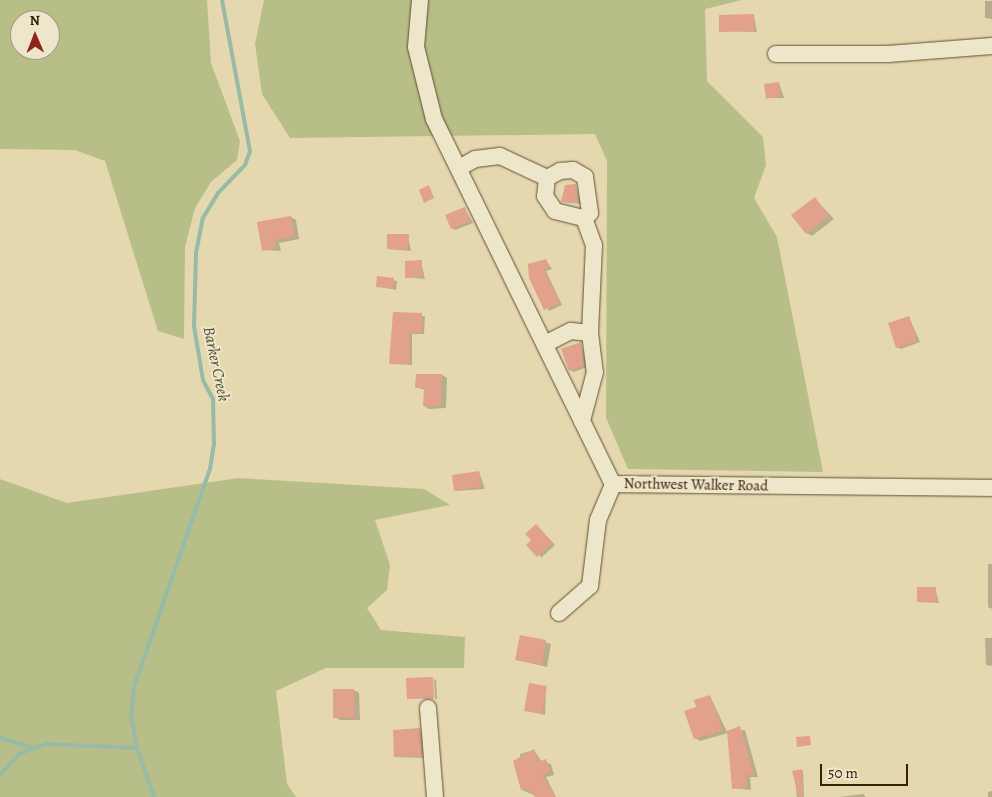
<!DOCTYPE html>
<style>
body{margin:0}
#map{position:relative;width:992px;height:797px;overflow:hidden;background:#e5d8af;font-family:Alegreya,serif}
div>[style]{position:absolute}
.green>*{inset:0;background:#b8be88}
.shadow>*{inset:0;background:#0003}
.stream>*{height:4px;margin:-2px;padding:0 2px;transform-origin:2px;border-radius:2px;background:#97bba6}
.building>*{inset:0;background:#e1a18a}
.roads{filter:drop-shadow(0 0 1px #614f30) drop-shadow(0 0 1px #614f30)}
.minor>*{height:16px;margin:-8px;padding:0 8px;transform-origin:8px;border-radius:8px;background:#eee6cb}
span{translate:-50% -50%;white-space:nowrap;text-align:center;line-height:1.15;-webkit-text-stroke:4px #eee6cb;paint-order:stroke}
.street-label{font-size:15px;color:#352105}
.water-label{font-size:16px;color:#524f35;font-style:italic}
.north{position:absolute;left:10px;top:10px;width:50px;height:50px;box-sizing:border-box;background:#eee6cb;border:1px solid #a4977c;border-radius:50%;rotate:359deg;font-size:14px;font-weight:700;line-height:20px;text-align:center;color:#352105}
.north::after{content:'';display:block;margin:auto;width:18px;height:22px;background:#8f2418;clip-path:polygon(50% 0,100% 100%,50% 72%,0 100%)}
.scale{position:absolute;left:820px;top:764px;width:88px;height:22px;box-sizing:border-box;border:2px solid #352105;border-top:0;padding-left:6px;font-size:15px;line-height:18px;white-space:nowrap;color:#352105;-webkit-text-stroke:4px #eee6cb;paint-order:stroke}
</style>
<div id="map">
<div class="green">
<i style="clip-path:polygon(evenodd,0 0,207px 0,211px 63px,240px 141px,237px 160px,211px 182px,195px 208px,185px 247px,184px 339px,158px 331px,105px 161px,75px 150px,0 149px,0 0,20px 20px,50px 20px,50px 50px,20px 50px,20px 20px)"></i>
<i style="clip-path:polygon(264px 0,742px 0,705px 9px,707px 81px,763px 137px,766px 165px,754px 198px,777px 237px,823px 472px,628px 469px,606px 418px,607px 161px,595px 134px,290px 138px,262px 94px,255px 44px)"></i>
<i style="clip-path:polygon(239px 478px,424px 489px,450px 505px,375px 520px,390px 565px,387px 590px,367px 608px,381px 630px,465px 637px,464px 668px,326px 668px,276px 691px,287px 784px,296px 797px,0 797px,0 479px,67px 503px)"></i>
</div>
<div class="shadow">
<i style="clip-path:polygon(985px 1px,992px 1px,992px 19px,985px 18px)"></i>
<i style="clip-path:polygon(754px 16px,757px 32px,721px 31px)"></i>
<i style="clip-path:polygon(779px 83px,784px 98px,767px 98px)"></i>
<i style="clip-path:polygon(576px 186px,581px 204px,563px 202px)"></i>
<i style="clip-path:polygon(815px 199px,834px 219px,812px 236px,807px 233px)"></i>
<i style="clip-path:polygon(465px 209px,473px 223px,455px 230px,452px 228px)"></i>
<i style="clip-path:polygon(291px 217px,296px 220px,299px 239px,279px 243px,281px 251px,263px 250px)"></i>
<i style="clip-path:polygon(408px 236px,411px 251px,388px 249px)"></i>
<i style="clip-path:polygon(546px 260px,552px 269px,546px 271px,562px 305px,549px 311px,530px 265px)"></i>
<i style="clip-path:polygon(421px 262px,425px 279px,406px 277px)"></i>
<i style="clip-path:polygon(378px 278px,397px 281px,396px 290px,378px 286px)"></i>
<i style="clip-path:polygon(394px 314px,425px 316px,424px 334px,412px 334px,412px 365px,391px 364px)"></i>
<i style="clip-path:polygon(909px 317px,920px 342px,901px 349px,897px 347px)"></i>
<i style="clip-path:polygon(581px 343px,587px 367px,574px 372px,570px 370px)"></i>
<i style="clip-path:polygon(442px 375px,447px 378px,446px 408px,429px 409px,424px 406px,425px 390px,416px 387px)"></i>
<i style="clip-path:polygon(479px 472px,485px 489px,455px 491px)"></i>
<i style="clip-path:polygon(539px 528px,555px 545px,541px 558px,533px 540px)"></i>
<i style="clip-path:polygon(988px 564px,992px 564px,992px 609px,988px 607px)"></i>
<i style="clip-path:polygon(935px 588px,939px 603px,918px 602px)"></i>
<i style="clip-path:polygon(521px 636px,551px 644px,547px 667px,517px 660px)"></i>
<i style="clip-path:polygon(985px 638px,992px 638px,992px 666px,986px 665px)"></i>
<i style="clip-path:polygon(432px 678px,433px 699px,408px 698px)"></i>
<i style="clip-path:polygon(434px 679px,436px 680px,437px 699px,435px 699px)"></i>
<i style="clip-path:polygon(546px 687px,545px 715px,526px 710px)"></i>
<i style="clip-path:polygon(354px 690px,359px 693px,360px 720px,340px 720px,335px 717px)"></i>
<i style="clip-path:polygon(710px 696px,727px 732px,745px 730px,758px 777px,750px 777px,751px 790px,733px 788px,728px 733px,700px 741px,695px 738px,697px 707px)"></i>
<i style="clip-path:polygon(419px 730px,424px 733px,426px 758px,395px 757px)"></i>
<i style="clip-path:polygon(534px 750px,542px 762px,551px 764px,554px 775px,546px 777px,556px 797px,538px 797px,522px 790px,520px 754px)"></i>
<i style="clip-path:polygon(803px 771px,804px 797px,797px 797px,794px 772px)"></i>
<i style="clip-path:polygon(992px 791px,992px 797px,988px 797px,988px 792px)"></i>
<i style="clip-path:polygon(863px 794px,866px 797px,839px 797px)"></i>
</div>
<div class="stream">
<i style="left:0;top:738px;width:34px;rotate:17deg"></i>
<i style="left:0;top:775px;width:30px;rotate:-48deg"></i>
<i style="left:20px;top:753px;width:28px;rotate:-19deg"></i>
<i style="left:46px;top:744px;width:91px;rotate:2.5deg"></i>
<i style="left:154px;top:797px;width:52px;rotate:-109.1deg"></i>
<i style="left:137px;top:748px;width:34px;rotate:-100deg"></i>
<i style="left:131px;top:715px;width:28px;rotate:-84deg"></i>
<i style="left:134px;top:687px;width:231px;rotate:-70.8deg"></i>
<i style="left:210px;top:469px;width:24px;rotate:-81deg"></i>
<i style="left:214px;top:445px;width:46px;rotate:-91.2deg"></i>
<i style="left:213px;top:399px;width:21px;rotate:-118deg"></i>
<i style="left:203px;top:380px;width:55px;rotate:-99.5deg"></i>
<i style="left:194px;top:326px;width:73px;rotate:-88.4deg"></i>
<i style="left:196px;top:253px;width:36px;rotate:-79deg"></i>
<i style="left:203px;top:218px;width:29px;rotate:-59deg"></i>
<i style="left:218px;top:193px;width:39px;rotate:-46deg"></i>
<i style="left:245px;top:165px;width:15px;rotate:-70deg"></i>
<i style="left:250px;top:151px;width:154px;rotate:-100.5deg"></i>
</div>
<div class="building">
<i style="clip-path:polygon(754px 14px,754px 31px,719px 32px,719px 15px)"></i>
<i style="clip-path:polygon(779px 82px,781px 96px,766px 99px,764px 84px)"></i>
<i style="clip-path:polygon(576px 184px,578px 203px,561px 202px,565px 185px)"></i>
<i style="clip-path:polygon(429px 185px,434px 198px,424px 203px,419px 190px)"></i>
<i style="clip-path:polygon(815px 197px,829px 216px,806px 234px,791px 215px)"></i>
<i style="clip-path:polygon(465px 207px,470px 221px,451px 229px,445px 215px)"></i>
<i style="clip-path:polygon(291px 216px,295px 237px,275px 240px,276px 248px,262px 251px,257px 222px)"></i>
<i style="clip-path:polygon(387px 234px,409px 234px,408px 250px,387px 249px)"></i>
<i style="clip-path:polygon(546px 259px,549px 268px,544px 269px,560px 303px,544px 310px,529px 278px,528px 264px)"></i>
<i style="clip-path:polygon(422px 260px,422px 277px,405px 278px,405px 261px)"></i>
<i style="clip-path:polygon(377px 276px,394px 278px,393px 289px,376px 287px)"></i>
<i style="clip-path:polygon(393px 312px,422px 313px,422px 333px,409px 333px,410px 364px,389px 364px)"></i>
<i style="clip-path:polygon(909px 316px,917px 341px,896px 348px,888px 323px)"></i>
<i style="clip-path:polygon(581px 342px,584px 365px,569px 371px,561px 349px)"></i>
<i style="clip-path:polygon(416px 374px,442px 374px,441px 406px,423px 406px,424px 388px,415px 388px)"></i>
<i style="clip-path:polygon(479px 471px,482px 487px,454px 491px,452px 475px)"></i>
<i style="clip-path:polygon(536px 524px,553px 543px,537px 557px,526px 545px,531px 540px,525px 534px)"></i>
<i style="clip-path:polygon(917px 587px,936px 587px,936px 602px,917px 602px)"></i>
<i style="clip-path:polygon(520px 635px,546px 640px,542px 665px,515px 660px)"></i>
<i style="clip-path:polygon(433px 677px,434px 698px,407px 699px,406px 678px)"></i>
<i style="clip-path:polygon(529px 683px,547px 686px,542px 714px,524px 711px)"></i>
<i style="clip-path:polygon(333px 689px,354px 689px,355px 717px,333px 718px)"></i>
<i style="clip-path:polygon(710px 695px,723px 731px,694px 739px,684px 711px,696px 707px,694px 700px)"></i>
<i style="clip-path:polygon(740px 726px,754px 775px,746px 775px,747px 788px,732px 789px,727px 731px)"></i>
<i style="clip-path:polygon(420px 728px,422px 756px,394px 757px,393px 730px)"></i>
<i style="clip-path:polygon(810px 736px,811px 745px,797px 747px,796px 737px)"></i>
<i style="clip-path:polygon(534px 749px,538px 762px,546px 759px,550px 772px,542px 775px,555px 797px,535px 797px,527px 789px,521px 790px,513px 761px)"></i>
<i style="clip-path:polygon(802px 769px,803px 797px,799px 797px,792px 771px)"></i>
</div>
<div class="roads">
<div class="minor">
<i style="left:420px;top:0;width:47px;rotate:94.9deg"></i>
<i style="left:416px;top:47px;width:74px;rotate:76deg"></i>
<i style="left:434px;top:119px;width:407px;rotate:63.9deg"></i>
<i style="left:613px;top:484px;width:379px;rotate:0.6deg"></i>
<i style="left:776px;top:54px;width:112px"></i>
<i style="left:888px;top:54px;width:104px;rotate:-4.4deg"></i>
<i style="left:459px;top:168px;width:18px;rotate:-29deg"></i>
<i style="left:475px;top:159px;width:25px;rotate:-7deg"></i>
<i style="left:500px;top:156px;width:52px;rotate:25.1deg"></i>
<i style="left:547px;top:178px;width:15px;rotate:-28deg"></i>
<i style="left:560px;top:171px;width:13px;rotate:-4deg"></i>
<i style="left:573px;top:170px;width:14px;rotate:30deg"></i>
<i style="left:585px;top:177px;width:36px;rotate:82deg"></i>
<i style="left:590px;top:213px;width:8px;rotate:140deg"></i>
<i style="left:584px;top:218px;width:29px;rotate:70deg"></i>
<i style="left:594px;top:245px;width:88px;rotate:92.6deg"></i>
<i style="left:590px;top:333px;width:39px;rotate:83deg"></i>
<i style="left:595px;top:372px;width:51px;rotate:104.9deg"></i>
<i style="left:547px;top:178px;width:18px;rotate:96deg"></i>
<i style="left:545px;top:196px;width:18px;rotate:56deg"></i>
<i style="left:555px;top:211px;width:30px;rotate:14deg"></i>
<i style="left:545px;top:344px;width:29px;rotate:-27deg"></i>
<i style="left:571px;top:331px;width:19px;rotate:6deg"></i>
<i style="left:559px;top:613px;width:41px;rotate:-41.1deg"></i>
<i style="left:590px;top:586px;width:66px;rotate:-83.1deg"></i>
<i style="left:598px;top:520px;width:39px;rotate:-67deg"></i>
<i style="left:428px;top:708px;width:89px;rotate:85.5deg"></i>
</div>
</div>
<div class="street-label">
<span style="left:696px;top:485px;rotate:1deg">Northwest Walker Road</span>
</div>
<div class="water-label">
<span style="left:216px;top:364px;rotate:78deg">Barker Creek</span>
</div>
<div class="north">N</div>
<div class="scale">50 m</div>
</div>
